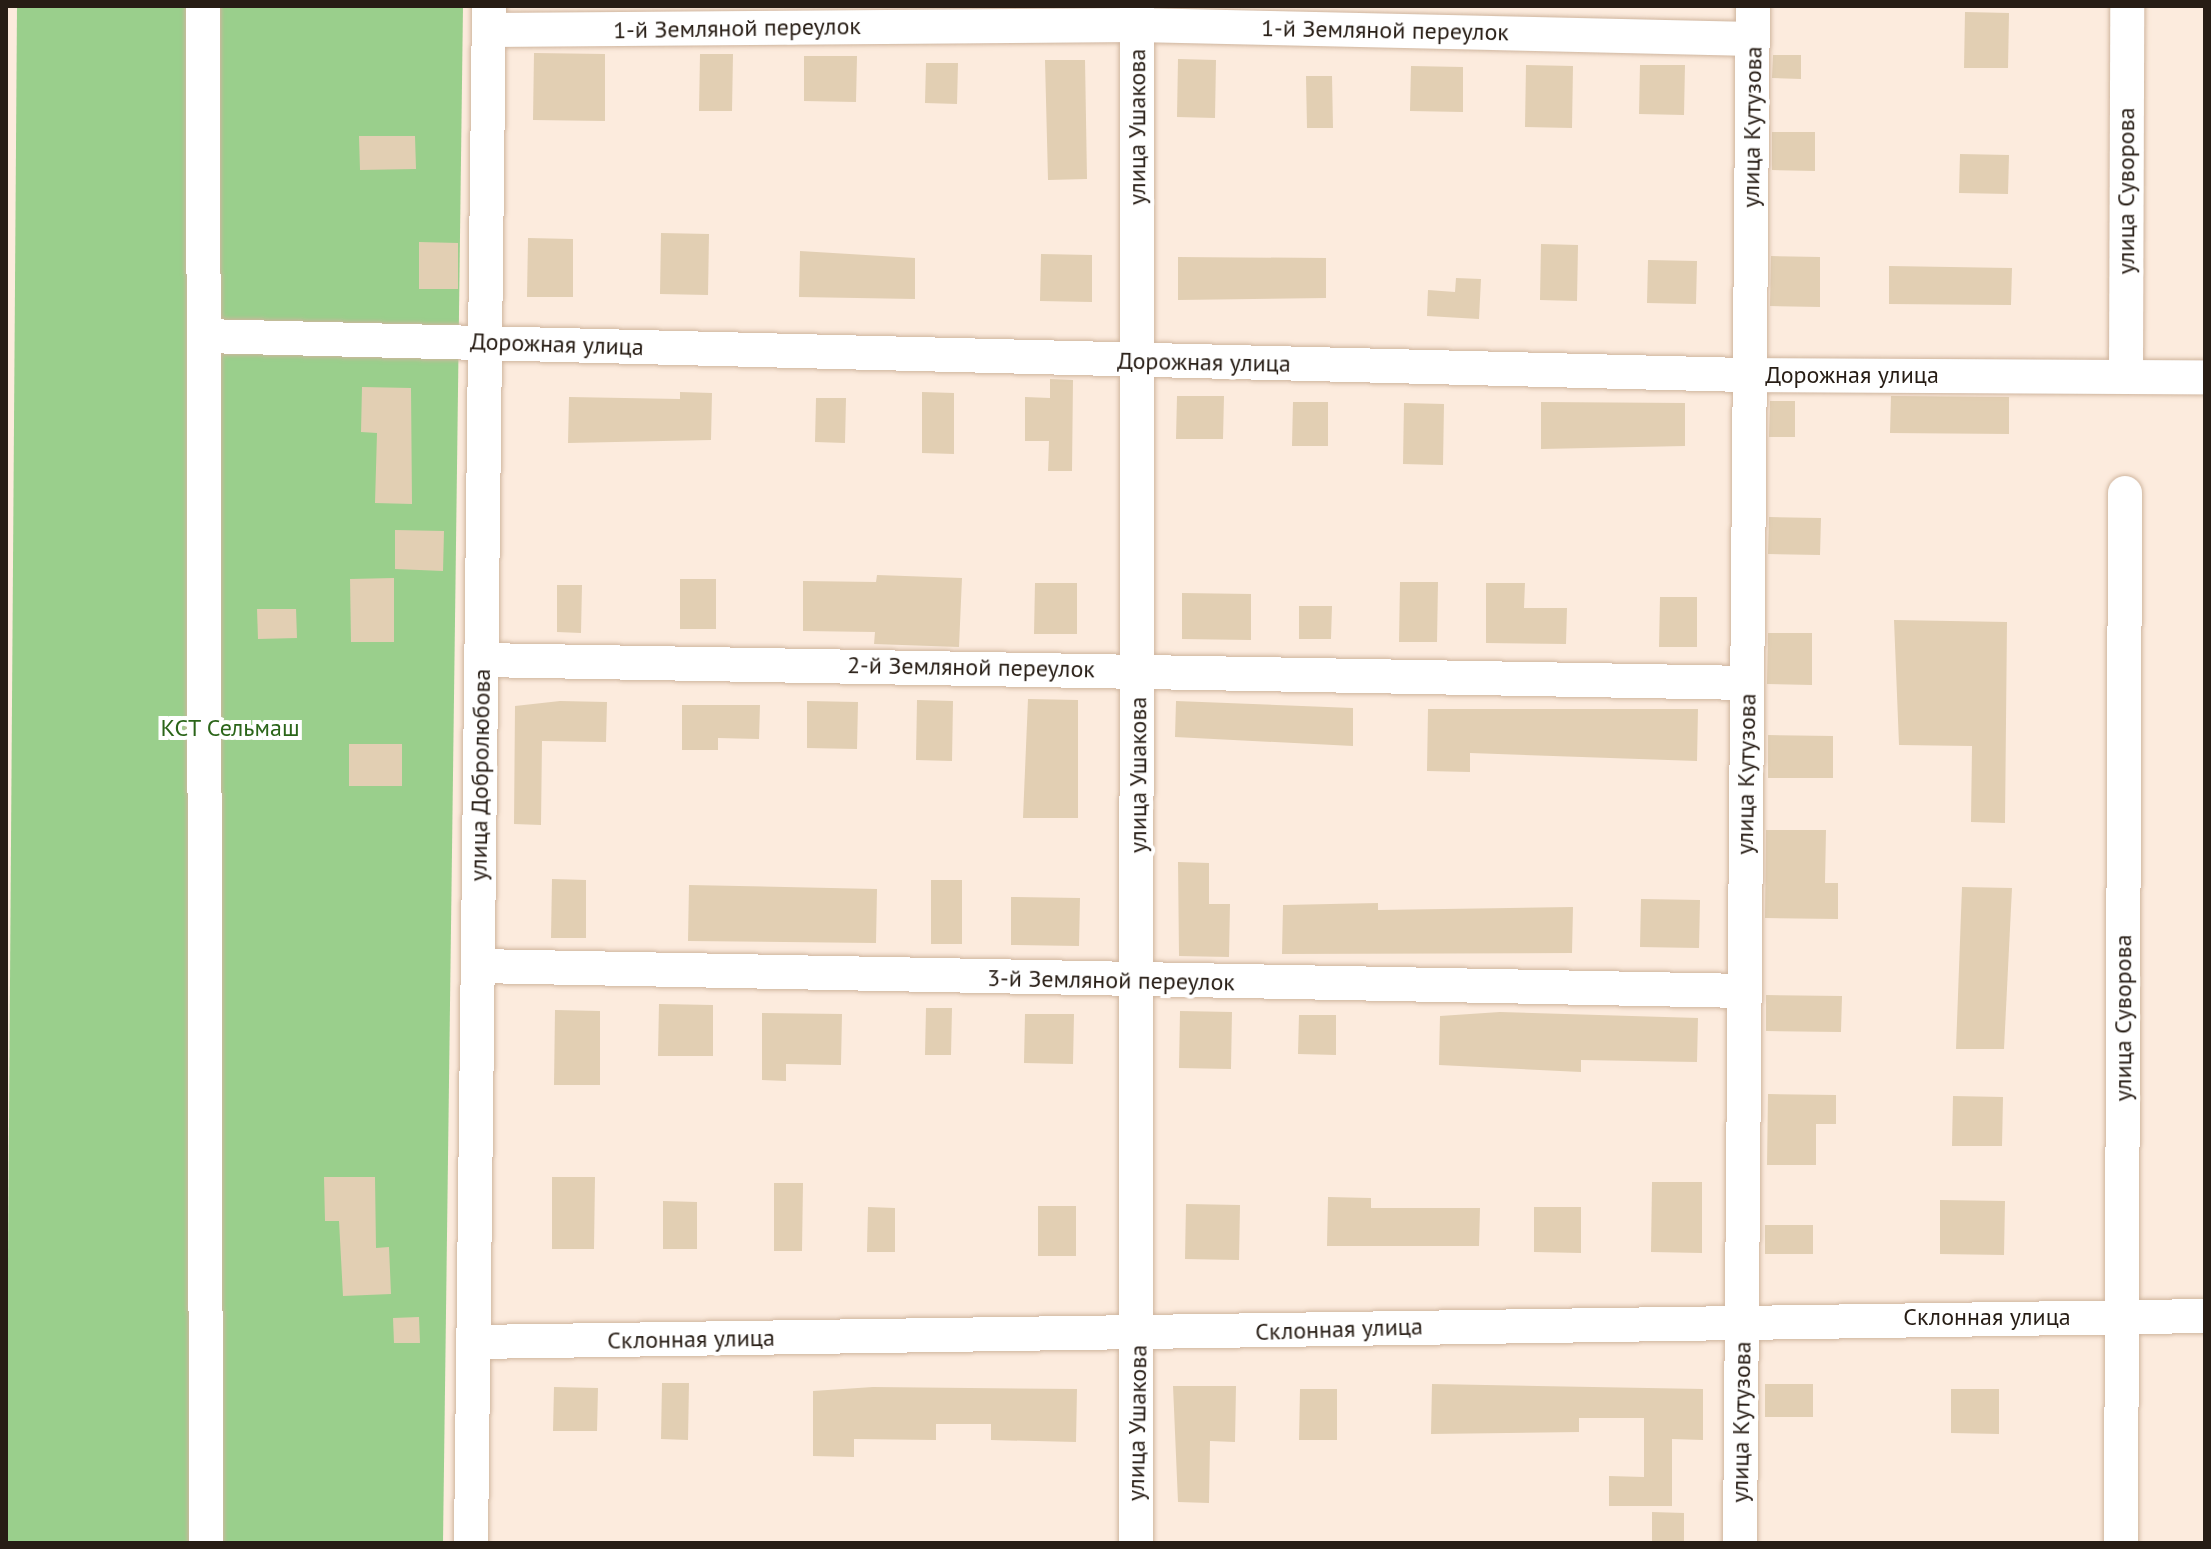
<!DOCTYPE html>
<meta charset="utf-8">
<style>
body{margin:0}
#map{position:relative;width:2211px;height:1549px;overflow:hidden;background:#fcebdd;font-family:"PT Sans",sans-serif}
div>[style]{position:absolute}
.green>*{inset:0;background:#9acf8c}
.building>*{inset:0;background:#e2cfb3}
.roads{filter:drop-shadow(0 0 2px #cfb59e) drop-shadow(0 0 2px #cfb59e)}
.minor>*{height:34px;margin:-17px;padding:0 17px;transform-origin:17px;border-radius:17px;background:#fff}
span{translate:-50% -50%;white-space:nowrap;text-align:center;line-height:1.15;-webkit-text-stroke:8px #fff;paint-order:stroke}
.street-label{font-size:24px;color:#271d15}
.park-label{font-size:24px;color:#2b6519}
.frame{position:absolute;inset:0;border:8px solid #271d15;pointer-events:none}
</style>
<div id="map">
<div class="green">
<i style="clip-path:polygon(17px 6px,463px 6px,443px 1543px,6px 1543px)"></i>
</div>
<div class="building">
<i style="clip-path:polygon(1965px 12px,2009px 13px,2008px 68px,1964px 68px)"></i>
<i style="clip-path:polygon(534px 53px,605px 54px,605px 121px,533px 120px)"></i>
<i style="clip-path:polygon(700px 54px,733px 54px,732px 111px,699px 111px)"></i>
<i style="clip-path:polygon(1773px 55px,1801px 55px,1801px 79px,1772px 78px)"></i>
<i style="clip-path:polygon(804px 56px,857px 56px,856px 102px,804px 101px)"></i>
<i style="clip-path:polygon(1178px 59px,1216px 60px,1215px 118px,1177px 117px)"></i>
<i style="clip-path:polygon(1045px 60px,1085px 60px,1087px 179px,1048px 180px)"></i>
<i style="clip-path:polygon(926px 63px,958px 63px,957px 104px,925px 103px)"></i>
<i style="clip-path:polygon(1526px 65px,1573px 66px,1572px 128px,1525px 127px)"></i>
<i style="clip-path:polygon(1640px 65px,1685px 65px,1684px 115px,1639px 114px)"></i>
<i style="clip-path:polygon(1411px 66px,1463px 67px,1463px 112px,1410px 111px)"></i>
<i style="clip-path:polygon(1306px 76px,1332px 76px,1333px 128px,1307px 128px)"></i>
<i style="clip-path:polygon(1772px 132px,1815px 132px,1815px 171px,1772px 170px)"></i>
<i style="clip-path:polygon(359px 136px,415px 136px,416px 169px,360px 170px)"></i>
<i style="clip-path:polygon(1960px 154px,2009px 155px,2008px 194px,1959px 193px)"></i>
<i style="clip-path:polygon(661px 233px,709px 234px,708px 295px,660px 294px)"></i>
<i style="clip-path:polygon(528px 238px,573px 239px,573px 297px,527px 297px)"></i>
<i style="clip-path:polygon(419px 242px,458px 243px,458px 289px,419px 289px)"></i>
<i style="clip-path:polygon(1541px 244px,1578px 245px,1577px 301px,1540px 300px)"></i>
<i style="clip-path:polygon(800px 251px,915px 258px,915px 299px,799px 297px)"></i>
<i style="clip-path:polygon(1041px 254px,1092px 255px,1092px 302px,1040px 301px)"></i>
<i style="clip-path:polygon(1771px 256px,1820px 257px,1820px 307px,1770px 306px)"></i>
<i style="clip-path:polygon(1178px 257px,1326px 258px,1326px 298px,1178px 300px)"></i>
<i style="clip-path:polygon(1648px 260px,1697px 261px,1696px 304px,1647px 303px)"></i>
<i style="clip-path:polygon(1889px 266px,2012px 268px,2011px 305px,1889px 304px)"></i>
<i style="clip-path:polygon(1456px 278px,1481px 279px,1479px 319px,1427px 316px,1428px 290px,1455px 292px)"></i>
<i style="clip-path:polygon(1050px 379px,1073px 380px,1072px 471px,1048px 471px,1049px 441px,1025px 441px,1025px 397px,1050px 398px)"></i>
<i style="clip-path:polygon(362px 387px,411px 388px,412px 504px,375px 503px,377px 433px,361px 432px)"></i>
<i style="clip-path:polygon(680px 392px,712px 393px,711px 440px,568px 443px,569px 397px,680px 399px)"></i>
<i style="clip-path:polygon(922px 392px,954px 393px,954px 454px,922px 453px)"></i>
<i style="clip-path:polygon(1177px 396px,1224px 396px,1223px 439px,1176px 439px)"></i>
<i style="clip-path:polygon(1891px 396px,2009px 397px,2009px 434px,1890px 433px)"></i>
<i style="clip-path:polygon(816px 398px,846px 398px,845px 443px,815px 442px)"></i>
<i style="clip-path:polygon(1770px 401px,1795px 401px,1795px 437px,1769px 437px)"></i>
<i style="clip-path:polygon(1293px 402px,1328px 402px,1328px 446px,1292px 446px)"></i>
<i style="clip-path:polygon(1541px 402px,1685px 403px,1685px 446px,1541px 449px)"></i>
<i style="clip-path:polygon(1404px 403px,1444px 404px,1443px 465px,1403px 464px)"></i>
<i style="clip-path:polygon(1769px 517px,1821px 518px,1820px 555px,1768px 554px)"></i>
<i style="clip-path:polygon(395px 530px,444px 531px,443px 571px,395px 569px)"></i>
<i style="clip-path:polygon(877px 575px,962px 578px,959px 647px,874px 644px,875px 632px,803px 631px,803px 581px,876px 582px)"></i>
<i style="clip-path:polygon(394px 578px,394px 642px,351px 642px,350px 579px)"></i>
<i style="clip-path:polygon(680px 579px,716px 579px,716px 629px,680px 629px)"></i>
<i style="clip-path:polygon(1400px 582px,1438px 582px,1437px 642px,1399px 642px)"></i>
<i style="clip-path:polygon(1035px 583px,1077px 583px,1077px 634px,1034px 634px)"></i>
<i style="clip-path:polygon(1486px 583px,1525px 583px,1524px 608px,1567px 608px,1566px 644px,1486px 643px)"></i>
<i style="clip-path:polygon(557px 585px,582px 585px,581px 633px,557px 632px)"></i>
<i style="clip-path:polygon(1182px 593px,1251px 594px,1251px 640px,1182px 639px)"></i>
<i style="clip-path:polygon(1660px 597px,1697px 597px,1697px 647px,1659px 647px)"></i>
<i style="clip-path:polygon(1299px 606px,1332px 606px,1331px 639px,1299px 639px)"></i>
<i style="clip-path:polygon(257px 609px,296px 609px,297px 638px,258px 639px)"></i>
<i style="clip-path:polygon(1894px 620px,2007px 622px,2005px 823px,1971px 822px,1972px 746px,1899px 745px)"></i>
<i style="clip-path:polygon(1768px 633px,1812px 633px,1812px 685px,1767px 684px)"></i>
<i style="clip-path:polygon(1028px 699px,1078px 700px,1078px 818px,1023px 818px)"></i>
<i style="clip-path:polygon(917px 700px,953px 701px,952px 761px,916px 760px)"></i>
<i style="clip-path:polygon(560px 701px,607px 702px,606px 742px,542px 741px,541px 825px,514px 824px,515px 706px)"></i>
<i style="clip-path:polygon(807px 701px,858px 702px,857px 749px,807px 748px)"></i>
<i style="clip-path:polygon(1176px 701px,1353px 708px,1353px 746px,1175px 737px)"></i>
<i style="clip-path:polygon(682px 705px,760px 705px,759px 739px,718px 738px,718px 750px,682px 750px)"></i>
<i style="clip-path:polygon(1428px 709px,1698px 709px,1697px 761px,1470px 753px,1470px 772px,1427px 771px)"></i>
<i style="clip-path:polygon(1768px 735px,1833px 736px,1833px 778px,1768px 778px)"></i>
<i style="clip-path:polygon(349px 744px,402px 744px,402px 786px,349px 786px)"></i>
<i style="clip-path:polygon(1766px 830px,1826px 830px,1825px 883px,1838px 883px,1838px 919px,1765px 918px)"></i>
<i style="clip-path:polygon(1178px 862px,1209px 863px,1209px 904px,1230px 904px,1229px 957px,1179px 956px)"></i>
<i style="clip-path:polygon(552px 879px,586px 880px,586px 938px,551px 938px)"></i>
<i style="clip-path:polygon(931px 880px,962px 880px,962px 944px,931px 944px)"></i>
<i style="clip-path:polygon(689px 885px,877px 889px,876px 943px,688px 941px)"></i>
<i style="clip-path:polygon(1962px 887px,2012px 888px,2004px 1049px,1956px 1049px)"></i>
<i style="clip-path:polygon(1011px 897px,1080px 898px,1079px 946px,1011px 945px)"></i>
<i style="clip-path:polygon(1641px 899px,1700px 900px,1699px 948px,1640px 947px)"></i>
<i style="clip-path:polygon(1378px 903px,1378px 910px,1573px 907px,1572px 953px,1282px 954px,1283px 905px)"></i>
<i style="clip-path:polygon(1766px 995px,1842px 996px,1841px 1032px,1766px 1031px)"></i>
<i style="clip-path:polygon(659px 1004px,713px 1005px,713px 1056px,658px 1056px)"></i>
<i style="clip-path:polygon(926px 1008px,952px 1008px,951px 1055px,925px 1055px)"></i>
<i style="clip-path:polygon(555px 1010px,600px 1011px,600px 1085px,554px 1085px)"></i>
<i style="clip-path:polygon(1180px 1011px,1232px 1012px,1231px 1069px,1179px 1068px)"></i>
<i style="clip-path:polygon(1500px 1012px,1698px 1018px,1697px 1062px,1581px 1060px,1581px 1072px,1439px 1065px,1440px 1016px)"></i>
<i style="clip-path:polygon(762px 1013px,842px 1014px,841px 1065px,786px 1064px,786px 1081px,762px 1080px)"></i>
<i style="clip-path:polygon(1025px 1014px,1074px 1014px,1073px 1064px,1024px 1063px)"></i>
<i style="clip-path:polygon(1299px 1015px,1336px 1015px,1336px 1055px,1298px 1054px)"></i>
<i style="clip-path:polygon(1768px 1094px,1836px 1095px,1836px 1124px,1816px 1124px,1816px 1165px,1767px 1165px)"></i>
<i style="clip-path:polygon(1953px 1096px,2003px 1097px,2002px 1146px,1952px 1146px)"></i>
<i style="clip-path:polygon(324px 1177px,375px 1177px,376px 1248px,389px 1247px,391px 1294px,343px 1296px,339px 1221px,325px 1221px)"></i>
<i style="clip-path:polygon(552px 1177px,595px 1177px,594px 1249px,552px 1249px)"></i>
<i style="clip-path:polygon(1652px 1182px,1702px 1182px,1702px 1253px,1651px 1252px)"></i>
<i style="clip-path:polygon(774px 1183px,803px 1183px,802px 1251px,774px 1251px)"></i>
<i style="clip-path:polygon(1328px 1197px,1371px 1198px,1371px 1208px,1480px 1208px,1479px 1246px,1327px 1246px)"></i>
<i style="clip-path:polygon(1940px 1200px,2005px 1201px,2004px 1255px,1940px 1254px)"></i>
<i style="clip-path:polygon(663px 1201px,697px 1202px,697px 1249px,663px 1249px)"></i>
<i style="clip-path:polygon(1186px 1204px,1240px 1205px,1239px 1260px,1185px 1259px)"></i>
<i style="clip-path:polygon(1038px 1206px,1076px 1206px,1076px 1256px,1038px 1256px)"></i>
<i style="clip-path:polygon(868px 1207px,895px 1208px,895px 1252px,867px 1252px)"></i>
<i style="clip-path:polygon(1534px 1207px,1581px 1207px,1581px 1253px,1534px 1252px)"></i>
<i style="clip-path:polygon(1765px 1225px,1813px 1225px,1813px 1254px,1765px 1254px)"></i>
<i style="clip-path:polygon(419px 1317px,420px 1343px,394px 1343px,393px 1318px)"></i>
<i style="clip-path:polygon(662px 1383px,689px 1383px,688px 1440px,661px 1439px)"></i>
<i style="clip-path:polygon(1432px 1384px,1703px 1389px,1703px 1440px,1672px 1439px,1672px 1506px,1609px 1506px,1609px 1476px,1644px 1477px,1644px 1418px,1579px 1418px,1579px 1432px,1431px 1434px)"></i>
<i style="clip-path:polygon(1765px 1384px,1813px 1384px,1813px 1417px,1765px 1417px)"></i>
<i style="clip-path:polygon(1173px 1386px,1236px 1386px,1235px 1442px,1210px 1441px,1209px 1503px,1178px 1502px)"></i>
<i style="clip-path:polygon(554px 1387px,598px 1388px,597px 1431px,553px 1431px)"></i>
<i style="clip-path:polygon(873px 1387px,1077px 1389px,1076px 1442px,991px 1440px,991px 1424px,936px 1424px,936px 1440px,854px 1439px,854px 1457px,813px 1456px,813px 1391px)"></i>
<i style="clip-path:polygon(1300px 1389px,1337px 1389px,1337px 1440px,1299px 1440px)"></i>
<i style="clip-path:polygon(1951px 1389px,1999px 1389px,1999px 1434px,1951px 1433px)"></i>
<i style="clip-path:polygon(1652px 1512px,1684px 1513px,1684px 1543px,1652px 1543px)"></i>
</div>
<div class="roads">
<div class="minor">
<i style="left:203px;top:6px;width:1537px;rotate:89.89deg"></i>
<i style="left:489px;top:30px;width:648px;rotate:-0.44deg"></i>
<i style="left:1137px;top:25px;width:616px;rotate:1.3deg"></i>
<i style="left:204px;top:336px;width:1546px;rotate:1.45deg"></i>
<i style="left:1750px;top:375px;width:455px;rotate:0.3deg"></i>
<i style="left:2126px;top:377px;width:371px;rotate:-89.8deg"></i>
<i style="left:482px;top:660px;width:1265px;rotate:1.04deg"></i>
<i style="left:478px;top:966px;width:1266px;rotate:1.13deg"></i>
<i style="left:474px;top:1342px;width:1731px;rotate:-0.86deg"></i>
<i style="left:471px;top:1543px;width:1537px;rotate:-89.33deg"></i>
<i style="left:1136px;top:1543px;width:1537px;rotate:-89.96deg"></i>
<i style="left:1740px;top:1543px;width:1537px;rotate:-89.52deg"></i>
<i style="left:2121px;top:1543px;width:1050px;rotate:-89.78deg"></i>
</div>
</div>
<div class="street-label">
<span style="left:737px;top:28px;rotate:-1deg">1-й Земляной переулок</span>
<span style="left:1385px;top:30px;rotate:1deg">1-й Земляной переулок</span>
<span style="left:1137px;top:127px;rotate:-90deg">улица Ушакова</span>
<span style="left:1752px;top:127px;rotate:-89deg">улица Кутузова</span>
<span style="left:2126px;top:191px;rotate:-90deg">улица Суворова</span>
<span style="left:557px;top:344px;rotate:2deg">Дорожная улица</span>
<span style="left:1204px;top:362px;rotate:1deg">Дорожная улица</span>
<span style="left:1852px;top:375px">Дорожная улица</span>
<span style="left:971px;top:667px;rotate:1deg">2-й Земляной переулок</span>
<span style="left:1746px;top:774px;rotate:-89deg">улица Кутузова</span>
<span style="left:480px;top:775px;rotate:-89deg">улица Добролюбова</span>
<span style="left:1138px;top:775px;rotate:-90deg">улица Ушакова</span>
<span style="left:1111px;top:980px;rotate:1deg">3-й Земляной переулок</span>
<span style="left:2123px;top:1018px;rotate:-90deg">улица Суворова</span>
<span style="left:1987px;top:1317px">Склонная улица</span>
<span style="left:1339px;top:1329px;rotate:-2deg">Склонная улица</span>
<span style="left:691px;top:1339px;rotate:-1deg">Склонная улица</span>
<span style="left:1741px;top:1422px;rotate:-89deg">улица Кутузова</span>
<span style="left:1137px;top:1423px;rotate:-89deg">улица Ушакова</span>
</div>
<div class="park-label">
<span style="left:230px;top:728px">КСТ Сельмаш</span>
</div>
<div class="frame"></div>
</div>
